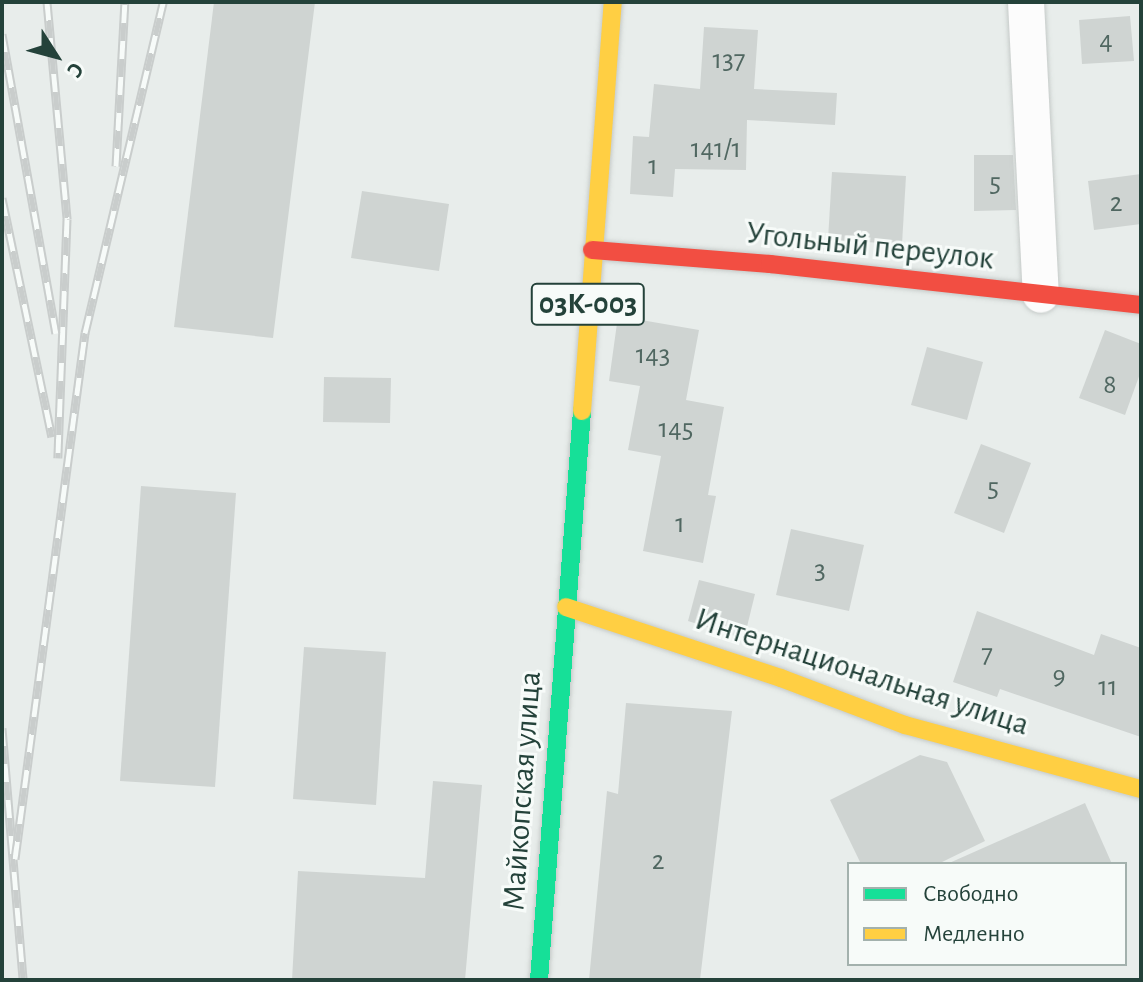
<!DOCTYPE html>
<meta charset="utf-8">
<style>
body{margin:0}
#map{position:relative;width:1143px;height:982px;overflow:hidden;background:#e8edeb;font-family:"Alegreya Sans",sans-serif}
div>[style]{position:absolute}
.building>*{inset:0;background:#cfd4d2}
.roads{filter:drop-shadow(0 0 2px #c5cac8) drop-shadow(0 0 2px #c5cac8)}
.street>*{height:36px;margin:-18px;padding:0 18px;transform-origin:18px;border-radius:18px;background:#fcfcfc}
.fast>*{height:18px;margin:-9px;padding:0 9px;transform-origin:9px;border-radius:9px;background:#16e098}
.slow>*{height:18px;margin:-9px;padding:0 9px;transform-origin:9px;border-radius:9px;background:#ffcf43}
.jam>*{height:18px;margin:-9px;padding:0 9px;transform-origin:9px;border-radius:9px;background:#f24e42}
.rail>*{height:9px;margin-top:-4.5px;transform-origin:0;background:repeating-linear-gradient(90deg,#f7fbf9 0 18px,#c9cdcc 0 36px);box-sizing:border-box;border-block:2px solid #c9cdcc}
span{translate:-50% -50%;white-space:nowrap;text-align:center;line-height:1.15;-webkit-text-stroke:6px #f7fbf9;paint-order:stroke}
.number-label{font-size:28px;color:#506761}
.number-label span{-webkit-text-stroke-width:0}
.shield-label span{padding:2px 6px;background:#f7fbf9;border:2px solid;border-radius:6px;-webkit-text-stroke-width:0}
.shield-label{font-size:30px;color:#24423a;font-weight:700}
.street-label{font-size:32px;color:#24423a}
.frame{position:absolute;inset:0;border:4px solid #24423a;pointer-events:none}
.legend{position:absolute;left:847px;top:862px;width:280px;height:104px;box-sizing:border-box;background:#f7fbf9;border:2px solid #a3b1ad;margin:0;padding:10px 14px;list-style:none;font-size:24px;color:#24423a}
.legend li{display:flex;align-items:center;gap:16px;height:40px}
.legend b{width:40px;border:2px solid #a3b1ad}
.north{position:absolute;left:16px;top:16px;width:80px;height:80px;-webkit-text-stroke:6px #f7fbf9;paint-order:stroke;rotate:126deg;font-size:22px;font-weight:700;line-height:32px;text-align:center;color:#24423a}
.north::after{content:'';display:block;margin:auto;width:28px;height:36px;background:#24423a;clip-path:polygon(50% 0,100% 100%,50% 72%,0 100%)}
</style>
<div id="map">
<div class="building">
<i style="clip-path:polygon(214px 2px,315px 2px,273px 338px,174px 327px)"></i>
<i style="clip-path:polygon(1130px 16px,1134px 61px,1082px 64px,1079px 20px)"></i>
<i style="clip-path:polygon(704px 27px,758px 30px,754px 89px,837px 93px,835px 125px,747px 120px,746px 170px,675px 169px,673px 197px,630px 194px,633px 136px,649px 137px,654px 84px,700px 89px)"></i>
<i style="clip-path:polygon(974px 155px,1013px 155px,1016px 210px,974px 211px)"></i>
<i style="clip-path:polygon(832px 172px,906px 176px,902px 244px,828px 240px)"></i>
<i style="clip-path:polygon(1141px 174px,1141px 224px,1094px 230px,1088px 181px)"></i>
<i style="clip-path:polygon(362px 191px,449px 204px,439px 271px,351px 258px)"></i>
<i style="clip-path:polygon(618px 316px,699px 330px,686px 400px,724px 407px,708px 495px,716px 496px,703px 563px,643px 551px,661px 456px,628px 450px,640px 386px,609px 381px)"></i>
<i style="clip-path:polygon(1105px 330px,1141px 344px,1141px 371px,1125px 415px,1079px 398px)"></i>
<i style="clip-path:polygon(927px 347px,983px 362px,967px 420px,911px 405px)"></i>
<i style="clip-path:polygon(324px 377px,391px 378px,390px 423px,323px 422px)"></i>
<i style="clip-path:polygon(981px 444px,1031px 463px,1004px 533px,954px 513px)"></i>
<i style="clip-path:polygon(141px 486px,236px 493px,215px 787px,120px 781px)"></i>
<i style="clip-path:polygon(791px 529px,864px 545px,849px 611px,776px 595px)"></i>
<i style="clip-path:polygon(699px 580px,755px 594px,744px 639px,688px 621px)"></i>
<i style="clip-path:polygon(977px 611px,1094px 655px,1101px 634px,1141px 648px,1141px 737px,1000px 689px,997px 697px,953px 682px)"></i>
<i style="clip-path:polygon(304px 647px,386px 652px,376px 805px,293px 799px)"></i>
<i style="clip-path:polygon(626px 703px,732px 711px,700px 980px,589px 980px,607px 791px,618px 794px)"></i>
<i style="clip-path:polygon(920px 755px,947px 762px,985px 841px,938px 864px,861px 864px,830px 800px)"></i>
<i style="clip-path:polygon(433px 781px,482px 785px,465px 980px,292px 980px,298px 871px,425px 878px)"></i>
<i style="clip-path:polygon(1085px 803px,1112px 864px,947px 864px)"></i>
</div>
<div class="roads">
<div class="street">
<i style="left:1026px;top:2px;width:293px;rotate:87.1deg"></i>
</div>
<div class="fast">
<i style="left:539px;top:980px;width:571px;rotate:-85.68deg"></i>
</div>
<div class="slow">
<i style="left:582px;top:411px;width:410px;rotate:-85.7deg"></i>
<i style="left:566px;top:607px;width:226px;rotate:18.3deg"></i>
<i style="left:781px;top:678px;width:133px;rotate:20.8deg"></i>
<i style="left:905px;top:725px;width:245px;rotate:15.2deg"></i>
</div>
<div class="jam">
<i style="left:592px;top:250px;width:179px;rotate:4.5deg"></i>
<i style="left:770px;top:264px;width:373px;rotate:6.3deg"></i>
</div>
</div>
<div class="rail">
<i style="left:47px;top:2px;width:218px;rotate:84.7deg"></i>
<i style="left:67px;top:219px;width:239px;rotate:92.2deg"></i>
<i style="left:2px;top:34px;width:304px;rotate:79.8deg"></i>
<i style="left:116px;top:166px;width:164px;rotate:-86.9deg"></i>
<i style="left:2px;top:198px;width:244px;rotate:78.2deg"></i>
<i style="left:2px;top:728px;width:253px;rotate:85.2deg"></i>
<i style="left:15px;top:859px;width:531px;rotate:-82.42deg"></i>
<i style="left:85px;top:333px;width:340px;rotate:-76.7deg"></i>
</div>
<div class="number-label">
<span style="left:1106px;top:41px">4</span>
<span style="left:729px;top:60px">137</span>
<span style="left:716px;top:149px">141/1</span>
<span style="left:653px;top:166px">1</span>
<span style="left:995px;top:183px">5</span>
<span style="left:1116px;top:203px">2</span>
<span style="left:653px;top:355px">143</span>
<span style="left:1110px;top:385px">8</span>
<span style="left:676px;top:429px">145</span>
<span style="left:993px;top:488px">5</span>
<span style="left:680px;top:524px">1</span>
<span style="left:820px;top:570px">3</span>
<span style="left:987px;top:654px">7</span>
<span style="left:1059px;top:676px">9</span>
<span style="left:1108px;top:687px">11</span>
<span style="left:658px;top:861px">2</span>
</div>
<div class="shield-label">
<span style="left:588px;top:304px">03К-003</span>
</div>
<div class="street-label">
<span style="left:870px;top:246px;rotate:6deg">Угольный переулок</span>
<span style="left:862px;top:672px;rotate:18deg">Интернациональная улица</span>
<span style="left:522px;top:791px;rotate:-86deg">Майкопская улица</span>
</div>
<div class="frame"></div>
<ul class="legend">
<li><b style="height:10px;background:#16e098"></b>Свободно</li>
<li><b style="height:10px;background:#ffcf43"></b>Медленно</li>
</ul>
<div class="north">С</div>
</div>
